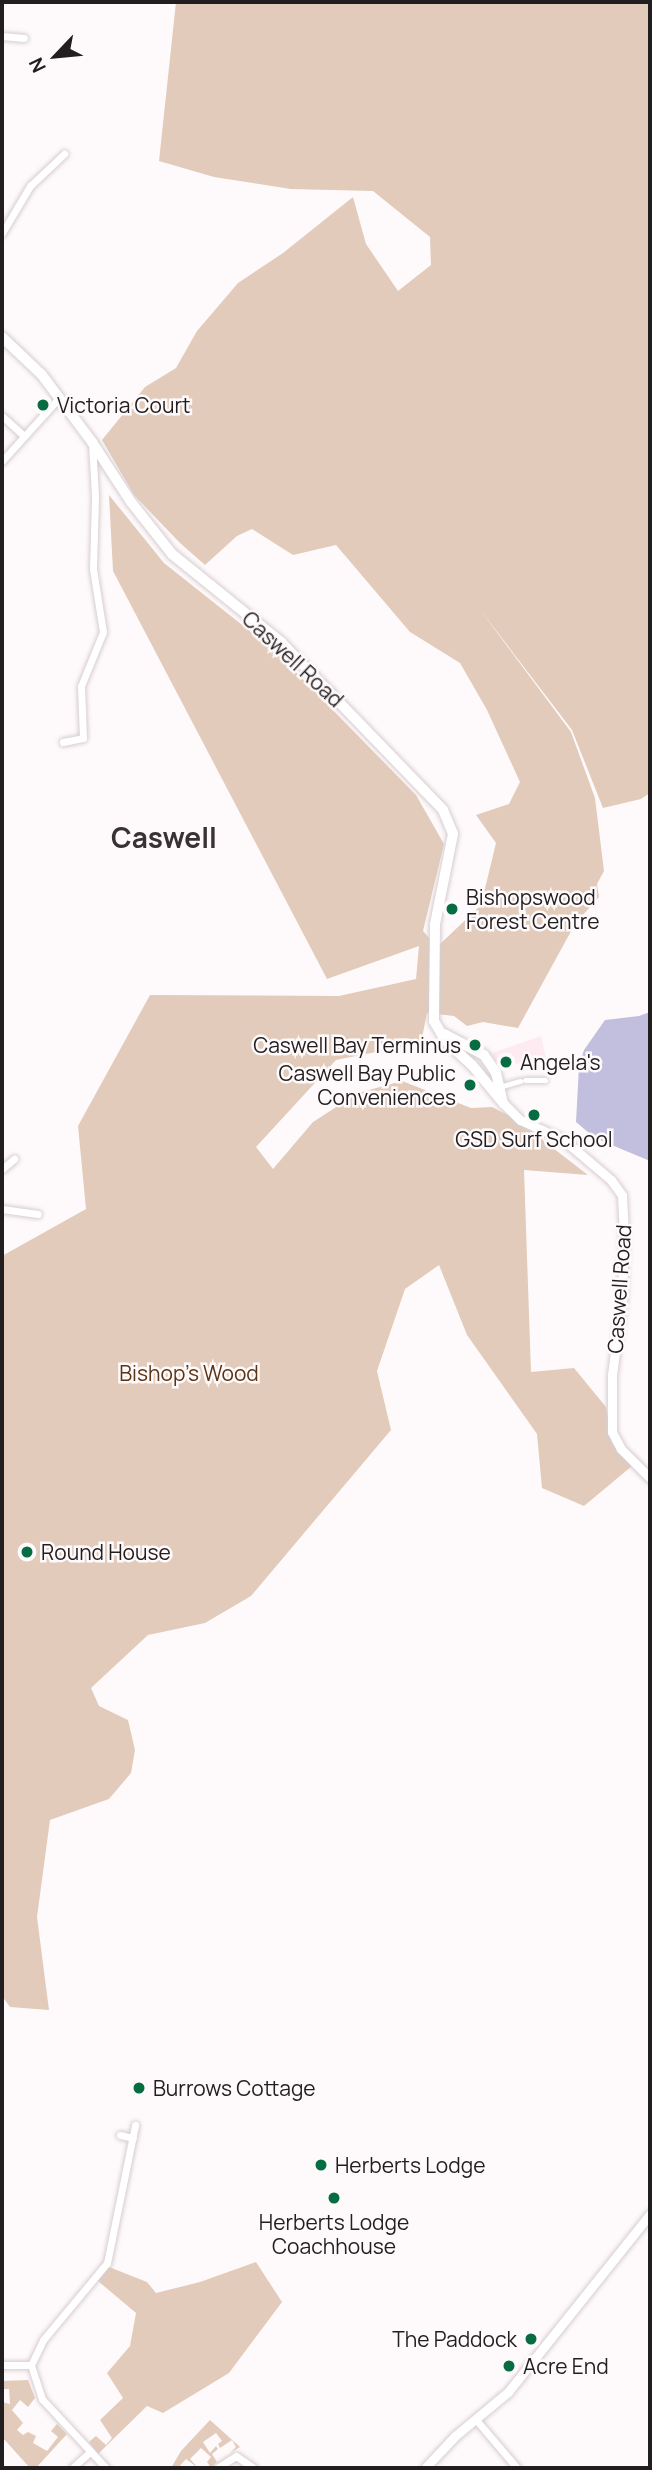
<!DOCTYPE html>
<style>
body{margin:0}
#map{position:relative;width:652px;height:2470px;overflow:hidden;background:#fefafb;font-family:Manrope,sans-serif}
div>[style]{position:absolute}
.built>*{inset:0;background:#feebf2}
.green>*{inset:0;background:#e2cbba}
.water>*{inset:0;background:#c2bfde}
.roads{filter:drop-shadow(0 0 2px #d7cdd0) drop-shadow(0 0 2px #d7cdd0)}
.pedestrian>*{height:5px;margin:-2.5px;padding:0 2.5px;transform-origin:2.5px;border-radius:2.5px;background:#fff}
.minor>*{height:7px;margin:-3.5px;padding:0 3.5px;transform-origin:3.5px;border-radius:3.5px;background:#fff}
.tertiary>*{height:9px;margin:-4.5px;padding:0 4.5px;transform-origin:4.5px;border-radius:4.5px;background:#fff}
.secondary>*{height:10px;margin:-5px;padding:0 5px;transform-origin:5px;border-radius:5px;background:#fff}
.dots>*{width:19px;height:19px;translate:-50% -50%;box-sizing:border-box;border:4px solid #fefafb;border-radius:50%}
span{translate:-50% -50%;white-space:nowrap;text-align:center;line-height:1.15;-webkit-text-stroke:5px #fefafb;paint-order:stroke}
.poi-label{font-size:21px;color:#221e1f}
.left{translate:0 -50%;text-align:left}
.right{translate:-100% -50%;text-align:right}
.street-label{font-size:21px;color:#221e1f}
.park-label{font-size:21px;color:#5b3513}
.district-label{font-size:28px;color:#393133;font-weight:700}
.frame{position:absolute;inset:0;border:4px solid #221e1f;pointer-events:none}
.north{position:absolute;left:21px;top:21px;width:70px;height:70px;-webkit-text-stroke:5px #fefafb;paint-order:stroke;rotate:244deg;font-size:19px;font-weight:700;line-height:28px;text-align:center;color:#221e1f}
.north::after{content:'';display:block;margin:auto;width:24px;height:32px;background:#221e1f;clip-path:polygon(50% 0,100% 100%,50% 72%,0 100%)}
</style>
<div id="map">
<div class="built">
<i style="clip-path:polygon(541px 1036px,546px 1058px,528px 1060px,500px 1070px,492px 1053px)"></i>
</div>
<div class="green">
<i style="clip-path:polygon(176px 2px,650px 2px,650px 793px,641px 799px,603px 808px,572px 730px,478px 607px,571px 732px,595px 798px,604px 871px,597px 884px,599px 897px,575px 924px,518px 1028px,483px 1022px,467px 1026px,454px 1016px,427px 1013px,421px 1043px,336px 1060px,256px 1147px,273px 1169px,313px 1122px,358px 1093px,402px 1081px,471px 1108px,492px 1107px,514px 1118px,588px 1175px,524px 1170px,531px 1372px,574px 1368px,606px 1407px,612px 1443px,632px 1466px,584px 1506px,542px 1488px,537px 1434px,467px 1335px,439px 1265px,405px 1289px,377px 1371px,391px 1430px,251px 1596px,205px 1623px,148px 1635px,91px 1688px,99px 1706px,128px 1720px,135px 1750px,131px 1773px,109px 1799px,50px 1820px,37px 1917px,49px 2010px,10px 2007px,2px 1996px,2px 1256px,86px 1209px,78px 1126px,150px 995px,339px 996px,416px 979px,419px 946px,327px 979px,113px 571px,109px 495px,164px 563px,276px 652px,416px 795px,444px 844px,423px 931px,437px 947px,481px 905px,496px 843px,476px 815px,509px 804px,520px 782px,487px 710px,460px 663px,410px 632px,336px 545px,293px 555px,252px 529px,237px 536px,205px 565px,180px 543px,134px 495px,102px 440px,145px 387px,176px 368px,197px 331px,238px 283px,283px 253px,353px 197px,366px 244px,398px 291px,431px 265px,430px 237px,373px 191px,291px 189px,214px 177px,159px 161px)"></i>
<i style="clip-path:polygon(256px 2262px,282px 2302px,229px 2373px,163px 2413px,147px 2406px,98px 2454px,89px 2442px,96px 2436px,106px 2445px,112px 2438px,100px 2420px,123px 2398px,107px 2373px,130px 2346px,136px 2313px,98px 2281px,109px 2267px,147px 2282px,156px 2293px,200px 2282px)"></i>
<i style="clip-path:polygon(28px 2380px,35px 2398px,28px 2407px,20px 2400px,12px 2410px,23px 2423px,17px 2430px,23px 2435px,28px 2432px,36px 2436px,33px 2443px,47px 2451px,58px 2437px,51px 2431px,57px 2424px,67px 2434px,36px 2468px,30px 2468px,2px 2437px,2px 2402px,10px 2404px,9px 2389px,2px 2389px,2px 2381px)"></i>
<i style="clip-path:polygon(210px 2420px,240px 2447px,230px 2453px,236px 2447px,232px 2440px,220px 2448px,218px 2444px,222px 2441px,216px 2433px,203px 2442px,210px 2453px,216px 2446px,218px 2449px,212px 2454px,217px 2462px,211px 2468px,207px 2462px,211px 2457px,201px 2448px,190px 2459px,198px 2468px,186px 2459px,178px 2468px,171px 2468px,181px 2451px)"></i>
</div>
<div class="water">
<i style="clip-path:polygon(650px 1012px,650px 1161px,595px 1138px,576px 1122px,579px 1066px,584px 1050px,605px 1020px,639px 1016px)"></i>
</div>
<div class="roads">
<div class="pedestrian">
<i style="left:525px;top:1080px;width:20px"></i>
<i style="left:499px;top:1087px;width:22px;rotate:-16deg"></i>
</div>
<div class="minor">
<i style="left:2px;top:36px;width:22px;rotate:5deg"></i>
<i style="left:2px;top:233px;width:55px;rotate:-59.2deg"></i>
<i style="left:30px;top:186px;width:47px;rotate:-43.3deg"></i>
<i style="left:2px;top:416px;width:30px;rotate:42deg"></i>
<i style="left:2px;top:461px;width:85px;rotate:-47.9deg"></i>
<i style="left:63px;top:742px;width:20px;rotate:-11deg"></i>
<i style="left:83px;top:738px;width:52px;rotate:-92.2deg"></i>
<i style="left:81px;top:686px;width:58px;rotate:-67.8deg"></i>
<i style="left:103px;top:632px;width:64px;rotate:-99deg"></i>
<i style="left:93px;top:569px;width:73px;rotate:-88.4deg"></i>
<i style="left:95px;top:496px;width:54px;rotate:-93.2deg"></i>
<i style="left:2px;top:1169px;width:16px;rotate:-40deg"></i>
<i style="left:2px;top:1209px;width:36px;rotate:8deg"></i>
<i style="left:120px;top:2135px;width:13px;rotate:13deg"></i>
<i style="left:2px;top:2365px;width:29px"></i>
<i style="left:477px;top:2421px;width:62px;rotate:49.6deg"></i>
<i style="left:72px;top:2468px;width:25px;rotate:-42deg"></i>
<i style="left:106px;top:2468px;width:94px;rotate:-132.8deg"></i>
<i style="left:42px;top:2399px;width:36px;rotate:-108deg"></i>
<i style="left:31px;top:2365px;width:28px;rotate:-64deg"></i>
<i style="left:43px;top:2340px;width:100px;rotate:-50.3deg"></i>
<i style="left:107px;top:2263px;width:141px;rotate:-78.5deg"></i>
<i style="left:217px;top:2468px;width:22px;rotate:-32deg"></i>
<i style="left:236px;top:2456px;width:22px;rotate:34deg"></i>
</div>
<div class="tertiary">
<i style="left:504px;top:1104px;width:23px;rotate:45deg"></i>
<i style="left:520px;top:1120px;width:48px;rotate:24.4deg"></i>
<i style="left:564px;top:1140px;width:62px;rotate:40.4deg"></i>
<i style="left:611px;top:1180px;width:19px;rotate:54deg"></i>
<i style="left:622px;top:1195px;width:41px;rotate:87.2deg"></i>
<i style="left:624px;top:1236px;width:63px;rotate:91.8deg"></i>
<i style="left:622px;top:1299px;width:77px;rotate:97.5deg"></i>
<i style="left:612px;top:1375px;width:57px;rotate:90deg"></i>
<i style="left:612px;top:1432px;width:19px;rotate:62deg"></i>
<i style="left:621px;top:1449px;width:41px;rotate:45deg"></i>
<i style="left:425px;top:2468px;width:44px;rotate:-46.8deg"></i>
<i style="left:455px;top:2436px;width:69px;rotate:-39.7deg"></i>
<i style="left:508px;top:2392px;width:228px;rotate:-51.4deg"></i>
</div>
<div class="secondary">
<i style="left:2px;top:337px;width:55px;rotate:43.5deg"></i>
<i style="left:42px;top:375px;width:84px;rotate:53.3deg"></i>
<i style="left:92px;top:442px;width:72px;rotate:57deg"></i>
<i style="left:131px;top:502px;width:66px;rotate:51.7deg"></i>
<i style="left:172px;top:554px;width:139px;rotate:38.9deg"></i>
<i style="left:280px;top:641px;width:235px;rotate:46deg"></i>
<i style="left:443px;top:810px;width:26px;rotate:67deg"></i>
<i style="left:453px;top:834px;width:92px;rotate:101.3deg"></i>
<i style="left:435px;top:924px;width:97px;rotate:90.6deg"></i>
<i style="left:434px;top:1021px;width:22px;rotate:60deg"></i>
<i style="left:445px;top:1040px;width:37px;rotate:43deg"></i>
<i style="left:472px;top:1065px;width:50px;rotate:50.6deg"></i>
<i style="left:444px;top:1034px;width:45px;rotate:27.7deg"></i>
<i style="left:484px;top:1055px;width:22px;rotate:56deg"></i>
<i style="left:496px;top:1073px;width:26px;rotate:77deg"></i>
</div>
</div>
<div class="dots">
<i style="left:43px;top:405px;background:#066d43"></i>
<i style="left:452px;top:909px;background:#066d43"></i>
<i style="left:475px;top:1045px;background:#066d43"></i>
<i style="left:506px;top:1062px;background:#066d43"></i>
<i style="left:470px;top:1085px;background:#066d43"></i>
<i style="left:534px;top:1115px;background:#066d43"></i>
<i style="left:27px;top:1552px;background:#066d43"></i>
<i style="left:139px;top:2088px;background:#066d43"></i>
<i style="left:321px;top:2165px;background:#066d43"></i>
<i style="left:334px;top:2198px;background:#066d43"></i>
<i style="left:531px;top:2339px;background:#066d43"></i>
<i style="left:509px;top:2366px;background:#066d43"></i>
</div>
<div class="poi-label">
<span class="left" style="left:57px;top:405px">Victoria Court</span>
<span class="left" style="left:466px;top:909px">Bishopswood<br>Forest Centre</span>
<span class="right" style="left:461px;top:1045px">Caswell Bay Terminus</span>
<span class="left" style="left:520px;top:1062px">Angela's</span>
<span class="right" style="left:456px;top:1085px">Caswell Bay Public<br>Conveniences</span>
<span style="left:534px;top:1139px">GSD Surf School</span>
<span class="left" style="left:41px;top:1552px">Round House</span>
<span class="left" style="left:153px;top:2088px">Burrows Cottage</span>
<span class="left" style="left:335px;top:2165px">Herberts Lodge</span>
<span style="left:334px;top:2234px">Herberts Lodge<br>Coachhouse</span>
<span class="right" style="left:517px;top:2339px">The Paddock</span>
<span class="left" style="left:523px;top:2366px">Acre End</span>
</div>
<div class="street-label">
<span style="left:293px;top:659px;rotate:43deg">Caswell Road</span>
<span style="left:619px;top:1289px;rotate:-86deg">Caswell Road</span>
</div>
<div class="park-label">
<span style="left:189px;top:1373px">Bishop's Wood</span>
</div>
<div class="district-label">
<span style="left:164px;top:837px">Caswell</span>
</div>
<div class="frame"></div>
<div class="north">N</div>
</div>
